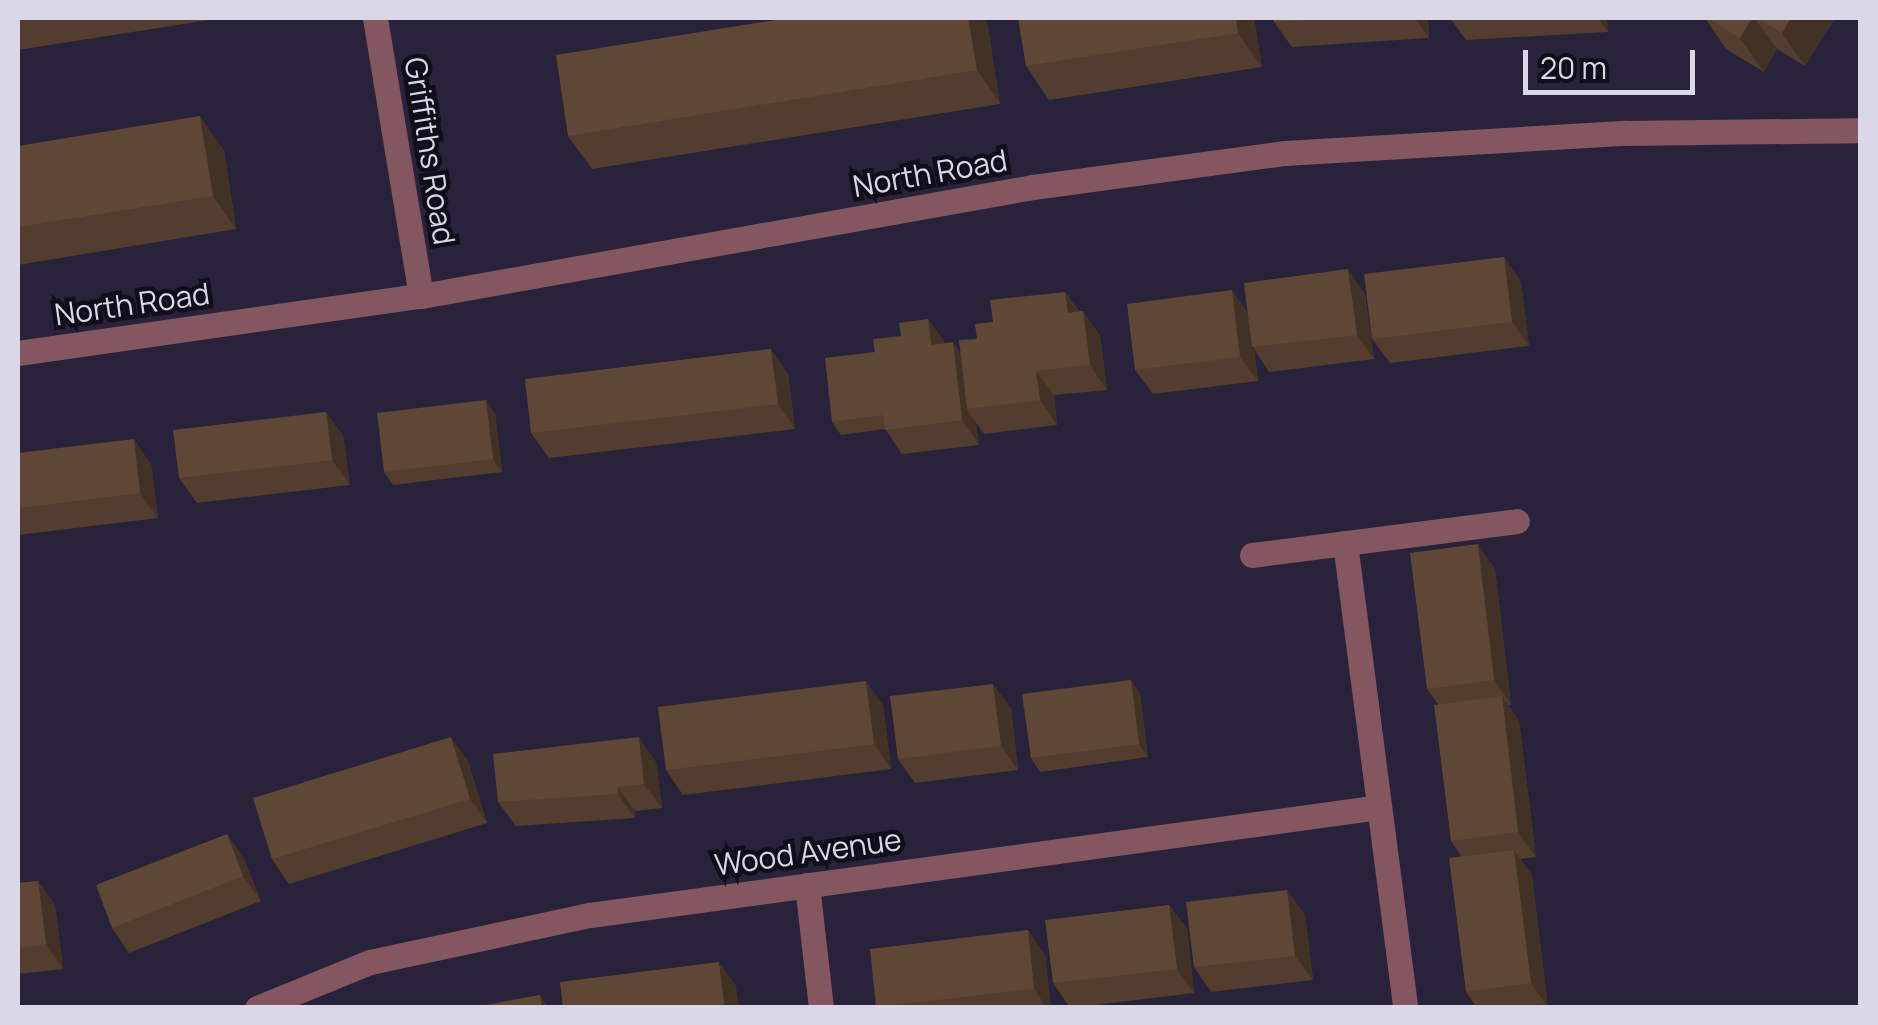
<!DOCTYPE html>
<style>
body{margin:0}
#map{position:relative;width:1878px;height:1025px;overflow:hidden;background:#28223a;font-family:Manrope,sans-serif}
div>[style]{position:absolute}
.minor>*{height:25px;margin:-12.5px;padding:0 12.5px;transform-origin:12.5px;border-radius:12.5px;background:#835660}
.wall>*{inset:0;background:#523d2e}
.shaded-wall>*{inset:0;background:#423225}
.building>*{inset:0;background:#5f4735}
span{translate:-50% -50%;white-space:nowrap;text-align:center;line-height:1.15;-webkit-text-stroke:9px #100e18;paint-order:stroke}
.street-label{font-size:30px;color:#dad8e7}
.frame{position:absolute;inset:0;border:20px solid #dad8e7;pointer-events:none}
.scale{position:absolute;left:1523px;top:50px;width:172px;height:45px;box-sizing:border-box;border:5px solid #dad8e7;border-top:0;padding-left:12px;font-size:30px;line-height:35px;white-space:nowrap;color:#dad8e7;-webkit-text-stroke:8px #100e18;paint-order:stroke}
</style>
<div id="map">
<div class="minor">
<i style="left:375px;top:18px;width:282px;rotate:80.6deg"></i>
<i style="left:18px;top:353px;width:407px;rotate:-8.1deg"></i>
<i style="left:421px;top:296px;width:622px;rotate:-10.1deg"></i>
<i style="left:1033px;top:187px;width:254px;rotate:-7.7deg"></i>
<i style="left:1285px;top:153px;width:341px;rotate:-3.4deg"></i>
<i style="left:1625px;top:133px;width:235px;rotate:-0.7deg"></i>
<i style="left:1345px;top:543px;width:469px;rotate:82.6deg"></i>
<i style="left:1252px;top:555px;width:267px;rotate:-7.3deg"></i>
<i style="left:807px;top:885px;width:124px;rotate:83.5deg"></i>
<i style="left:257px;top:1008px;width:122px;rotate:-22.2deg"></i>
<i style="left:370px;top:962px;width:225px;rotate:-12.1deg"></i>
<i style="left:590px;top:915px;width:796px;rotate:-7.79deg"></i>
</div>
<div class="wall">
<i style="clip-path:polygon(18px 18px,222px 18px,18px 50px)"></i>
<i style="clip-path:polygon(1254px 18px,1262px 67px,1049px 100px,1026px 66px)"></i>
<i style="clip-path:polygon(1274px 18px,1428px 18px,1429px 38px,1292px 47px,1274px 22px)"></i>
<i style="clip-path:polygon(1450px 18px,1607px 18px,1608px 32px,1466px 40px)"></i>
<i style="clip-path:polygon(1705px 18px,1835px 18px,1805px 66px,1777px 49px,1764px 72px,1726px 49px)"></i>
<i style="clip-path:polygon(987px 22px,1000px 104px,592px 169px,568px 136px)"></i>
<i style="clip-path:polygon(18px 146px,224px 150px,236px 229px,18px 265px)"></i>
<i style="clip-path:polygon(1504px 257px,1521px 282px,1529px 346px,1390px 363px,1372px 339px)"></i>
<i style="clip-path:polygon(1065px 292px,1079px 311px,1083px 311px,1100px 336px,1107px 390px,1054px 395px,1057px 425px,984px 434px,976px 423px,979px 445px,902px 454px,885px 429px,841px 435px,832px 422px,875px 352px,928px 319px,945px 343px,960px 354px,993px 322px)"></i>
<i style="clip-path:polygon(1365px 294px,1374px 359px,1269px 372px,1254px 349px,1258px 381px,1153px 394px,1135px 370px)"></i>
<i style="clip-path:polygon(788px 374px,795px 429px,549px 458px,531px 433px)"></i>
<i style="clip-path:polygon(326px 412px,343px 436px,350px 485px,197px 503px,179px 478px)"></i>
<i style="clip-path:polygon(495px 413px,502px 472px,393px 485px,384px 472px)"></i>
<i style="clip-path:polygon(18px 453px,151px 464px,158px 518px,18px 535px)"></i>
<i style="clip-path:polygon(1495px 569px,1511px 705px,1508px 705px,1519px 721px,1536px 857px,1520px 859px,1532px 875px,1548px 1008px,1477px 1008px,1466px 992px,1461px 856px,1451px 841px,1438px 704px,1427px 689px)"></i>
<i style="clip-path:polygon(1131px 680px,1140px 694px,1148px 757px,1040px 772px,1031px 758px)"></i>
<i style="clip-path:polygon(883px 705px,891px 769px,683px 795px,666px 770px)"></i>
<i style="clip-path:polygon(1011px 708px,1018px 770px,915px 783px,898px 759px)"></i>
<i style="clip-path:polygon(468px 761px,487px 823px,289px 884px,272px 859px)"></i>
<i style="clip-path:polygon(656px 762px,662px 808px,635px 811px,635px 818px,516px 826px,498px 802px)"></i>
<i style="clip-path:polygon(227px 834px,244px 859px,261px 901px,129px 953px,112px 928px)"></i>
<i style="clip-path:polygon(38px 881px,55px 905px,63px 969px,18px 974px,18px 883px)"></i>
<i style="clip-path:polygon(1287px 890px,1305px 915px,1313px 980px,1211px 992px,1194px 967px)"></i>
<i style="clip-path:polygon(1169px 905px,1187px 929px,1194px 993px,1070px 1008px,1053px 983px)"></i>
<i style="clip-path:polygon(1028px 930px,1045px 955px,1051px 1008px,876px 1007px)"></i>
</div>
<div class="shaded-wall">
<i style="clip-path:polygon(968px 18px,983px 18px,987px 22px,1000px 104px,977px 70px)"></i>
<i style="clip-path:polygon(1236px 18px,1254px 18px,1262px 67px,1238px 33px)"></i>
<i style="clip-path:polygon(1415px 18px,1428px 18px,1429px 38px)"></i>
<i style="clip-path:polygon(1598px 18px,1607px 18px,1608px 32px)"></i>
<i style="clip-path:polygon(1752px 18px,1754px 18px,1777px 49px,1764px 72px,1740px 38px)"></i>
<i style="clip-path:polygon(1791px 18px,1835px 18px,1805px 66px,1782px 33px)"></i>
<i style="clip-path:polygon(200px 116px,224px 150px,236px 229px,213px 196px)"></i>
<i style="clip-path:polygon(1504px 257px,1521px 282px,1529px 346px,1512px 322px)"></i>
<i style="clip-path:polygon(1348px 269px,1365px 294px,1374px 359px,1357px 335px)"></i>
<i style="clip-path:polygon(1232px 290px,1250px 315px,1258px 381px,1240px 357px)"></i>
<i style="clip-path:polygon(1065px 292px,1082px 316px,1068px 313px)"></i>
<i style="clip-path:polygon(1083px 311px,1100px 336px,1107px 390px,1090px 365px)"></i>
<i style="clip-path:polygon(928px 319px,946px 344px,931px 345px)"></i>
<i style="clip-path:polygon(953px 342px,970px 367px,967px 409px,976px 423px,979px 445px,962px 420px)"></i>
<i style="clip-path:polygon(771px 349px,788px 374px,795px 429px,778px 404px)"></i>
<i style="clip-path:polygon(1036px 371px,1054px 395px,1057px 425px,1040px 400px)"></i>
<i style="clip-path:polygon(486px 400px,495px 413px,502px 472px,493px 459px)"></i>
<i style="clip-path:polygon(326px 412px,343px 436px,350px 485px,332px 460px)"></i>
<i style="clip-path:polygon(134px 439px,151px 464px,158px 518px,140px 493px)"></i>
<i style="clip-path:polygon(1478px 544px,1495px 569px,1511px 705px,1494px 680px)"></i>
<i style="clip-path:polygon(1131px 680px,1140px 694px,1148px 757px,1139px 744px)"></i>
<i style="clip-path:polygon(866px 681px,883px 705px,891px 769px,874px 744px)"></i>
<i style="clip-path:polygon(993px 684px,1011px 708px,1018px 770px,1001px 746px)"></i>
<i style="clip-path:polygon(1502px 696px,1519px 721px,1536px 857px,1518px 832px)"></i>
<i style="clip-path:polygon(451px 737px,468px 761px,487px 823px,470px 799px)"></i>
<i style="clip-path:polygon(639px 737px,656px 762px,662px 808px,644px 784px)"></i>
<i style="clip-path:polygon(618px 787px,635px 811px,635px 818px,618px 794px)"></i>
<i style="clip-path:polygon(227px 834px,244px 859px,261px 901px,243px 876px)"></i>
<i style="clip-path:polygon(1514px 850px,1532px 875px,1548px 1008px,1531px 983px)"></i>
<i style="clip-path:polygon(38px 881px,55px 905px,63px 969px,46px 944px)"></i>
<i style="clip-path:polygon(1287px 890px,1305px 915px,1313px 980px,1295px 956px)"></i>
<i style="clip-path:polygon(1169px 905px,1187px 929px,1194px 993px,1177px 969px)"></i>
<i style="clip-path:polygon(1028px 930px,1045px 955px,1051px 1008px,1047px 1008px,1034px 989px)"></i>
<i style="clip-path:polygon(719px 962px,736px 986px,739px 1008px,725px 1008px)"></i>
<i style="clip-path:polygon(540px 995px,549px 1008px,542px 1008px)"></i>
</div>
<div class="building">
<i style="clip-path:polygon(788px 18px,968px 18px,977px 70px,568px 136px,556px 55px)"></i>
<i style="clip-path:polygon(1018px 18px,1236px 18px,1238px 33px,1026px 66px)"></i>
<i style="clip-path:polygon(1274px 18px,1343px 18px,1274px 22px)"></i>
<i style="clip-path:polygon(1707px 18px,1752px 18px,1740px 38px)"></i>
<i style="clip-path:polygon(1756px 18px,1791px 18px,1782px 33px)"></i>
<i style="clip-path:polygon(200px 116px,213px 196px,18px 227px,18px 146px)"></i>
<i style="clip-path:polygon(1504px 257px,1512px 322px,1372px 339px,1364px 274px)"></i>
<i style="clip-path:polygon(1348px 269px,1357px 335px,1252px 347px,1244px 283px)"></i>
<i style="clip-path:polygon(1232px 290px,1240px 357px,1135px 370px,1127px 304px)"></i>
<i style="clip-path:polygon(1065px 292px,1068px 313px,1083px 311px,1090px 365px,1036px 371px,1040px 400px,967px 409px,959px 340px,977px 339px,975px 324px,993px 322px,990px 300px)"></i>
<i style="clip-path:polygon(928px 319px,931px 345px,953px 342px,962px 420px,885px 430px,873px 339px,901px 336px,899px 323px)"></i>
<i style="clip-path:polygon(771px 349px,778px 404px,531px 433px,525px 379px)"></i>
<i style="clip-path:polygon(875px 352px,883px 415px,832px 422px,825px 358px)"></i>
<i style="clip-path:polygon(486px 400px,493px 459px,384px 472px,377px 413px)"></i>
<i style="clip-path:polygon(326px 412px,332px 460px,179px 478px,173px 430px)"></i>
<i style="clip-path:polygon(134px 439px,140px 493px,18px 508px,18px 453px)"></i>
<i style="clip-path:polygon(1478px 544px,1494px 680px,1427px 689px,1410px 553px)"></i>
<i style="clip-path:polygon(1131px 680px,1139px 744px,1031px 758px,1022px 694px)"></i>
<i style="clip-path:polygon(866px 681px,874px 744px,666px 770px,658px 707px)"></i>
<i style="clip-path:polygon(993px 684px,1001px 746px,898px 759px,890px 696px)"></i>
<i style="clip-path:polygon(1502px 696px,1518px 832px,1451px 841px,1434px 705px)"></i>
<i style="clip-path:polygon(451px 737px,470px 799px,272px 859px,253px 798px)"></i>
<i style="clip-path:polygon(639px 737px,644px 784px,618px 787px,618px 794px,498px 802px,493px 754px)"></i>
<i style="clip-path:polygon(227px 834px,243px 876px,112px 928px,96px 885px)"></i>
<i style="clip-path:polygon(1514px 850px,1531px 983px,1466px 992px,1449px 858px)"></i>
<i style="clip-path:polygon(38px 881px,46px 944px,18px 948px,18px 883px)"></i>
<i style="clip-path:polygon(1287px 890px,1295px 956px,1194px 967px,1186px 902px)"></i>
<i style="clip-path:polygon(1169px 905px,1177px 969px,1053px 983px,1045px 920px)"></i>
<i style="clip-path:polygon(1028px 930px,1034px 989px,876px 1007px,870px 949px)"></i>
<i style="clip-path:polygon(719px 962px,725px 1008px,563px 1008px,560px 982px)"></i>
<i style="clip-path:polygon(540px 995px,542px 1008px,469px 1008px)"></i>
</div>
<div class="street-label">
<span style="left:430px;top:151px;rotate:81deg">Griffiths Road</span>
<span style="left:930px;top:173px;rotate:-10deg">North Road</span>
<span style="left:132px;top:304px;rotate:-8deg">North Road</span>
<span style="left:808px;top:852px;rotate:-8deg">Wood Avenue</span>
</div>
<div class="frame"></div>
<div class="scale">20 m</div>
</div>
